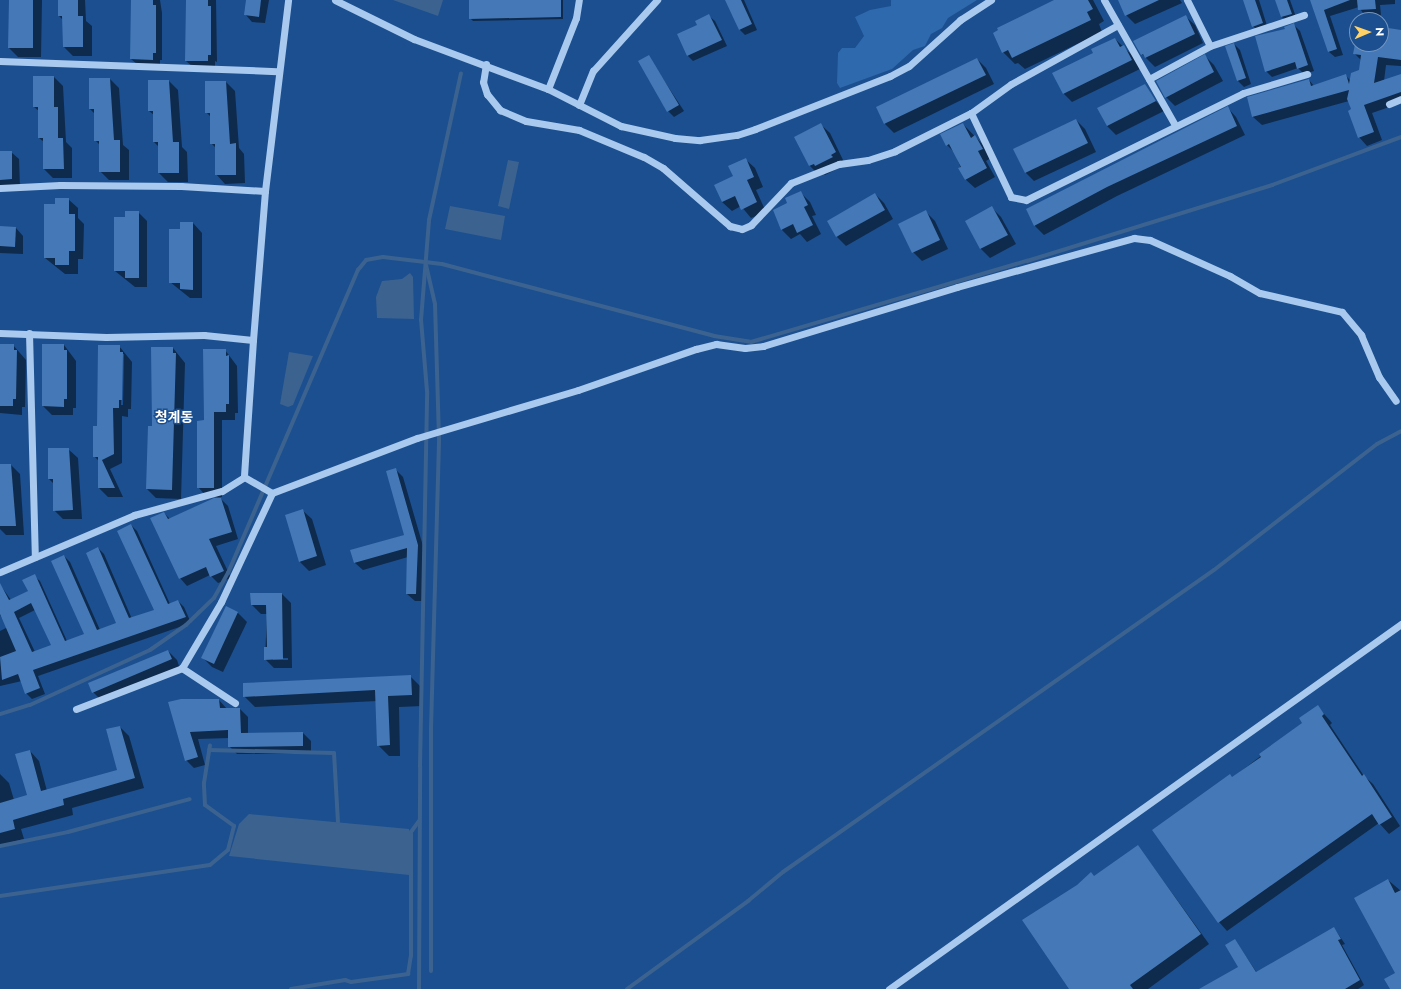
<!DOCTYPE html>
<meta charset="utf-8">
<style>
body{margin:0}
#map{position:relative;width:1401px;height:989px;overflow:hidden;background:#1b4f8f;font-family:Jost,"Noto Sans KR",sans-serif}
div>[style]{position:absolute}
.green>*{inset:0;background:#2e69ad}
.water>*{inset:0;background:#3c6290}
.shadow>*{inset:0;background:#0007}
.stream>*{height:4px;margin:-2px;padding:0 2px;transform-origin:2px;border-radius:2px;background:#3c6290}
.building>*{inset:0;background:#4478b7}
.minor>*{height:7px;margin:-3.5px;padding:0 3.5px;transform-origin:3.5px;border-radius:3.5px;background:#a9c9ee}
span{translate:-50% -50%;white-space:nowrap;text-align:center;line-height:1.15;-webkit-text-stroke:3px #1b4f8f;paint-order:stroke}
.quarter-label{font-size:14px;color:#fff;font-weight:700}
.north{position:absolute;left:1349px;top:12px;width:40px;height:40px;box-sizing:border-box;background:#1b4f8f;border:1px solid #7695bc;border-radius:50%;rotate:88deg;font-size:11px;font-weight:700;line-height:16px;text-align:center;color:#fff}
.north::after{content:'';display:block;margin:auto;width:14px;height:18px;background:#ffd166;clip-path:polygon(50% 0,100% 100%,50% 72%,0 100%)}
</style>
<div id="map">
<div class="green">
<i style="clip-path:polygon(891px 0,977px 0,948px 18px,942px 28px,931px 34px,925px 46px,913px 50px,892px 69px,840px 88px,837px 83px,838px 53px,842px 48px,855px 48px,864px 36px,855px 17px,870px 10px,891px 6px)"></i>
</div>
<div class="water">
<i style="clip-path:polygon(393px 0,443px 0,438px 16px)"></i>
<i style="clip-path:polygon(508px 160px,519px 162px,509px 209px,498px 206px)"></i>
<i style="clip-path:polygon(450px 206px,505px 216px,501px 240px,445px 229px)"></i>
<i style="clip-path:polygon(410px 273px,413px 277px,414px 319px,377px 318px,376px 297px,382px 281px,402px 279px)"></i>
<i style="clip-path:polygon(289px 352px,313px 356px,293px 405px,288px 407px,280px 404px)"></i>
<i style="clip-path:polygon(249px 814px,409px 829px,409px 875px,229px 856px,239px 824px)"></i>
</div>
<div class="shadow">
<i style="clip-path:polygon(10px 0,42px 0,41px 57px,18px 57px,9px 48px)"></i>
<i style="clip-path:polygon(59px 0,85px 0,86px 21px,92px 26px,92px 56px,73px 56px,64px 47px,63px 20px,59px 16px)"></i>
<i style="clip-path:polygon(132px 0,160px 0,162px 13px,162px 60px,160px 60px,160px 66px,139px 66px,131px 59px)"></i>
<i style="clip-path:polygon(187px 0,216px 0,217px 62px,215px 61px,215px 68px,194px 68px,186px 61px)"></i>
<i style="clip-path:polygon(247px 0,269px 0,265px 23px,252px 22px,245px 14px)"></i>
<i style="clip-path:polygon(470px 0,563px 0,563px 19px,473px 21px,470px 18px)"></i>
<i style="clip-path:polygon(726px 0,744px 0,757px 30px,745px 35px,739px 29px)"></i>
<i style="clip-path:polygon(1056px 0,1093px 0,1104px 21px,1099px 24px,1102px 32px,1025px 69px,1018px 63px,1015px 64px,1003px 52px)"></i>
<i style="clip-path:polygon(1119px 0,1180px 0,1182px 3px,1135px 24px,1126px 15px)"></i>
<i style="clip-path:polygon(1244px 0,1259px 0,1268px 29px,1259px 32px,1253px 26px)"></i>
<i style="clip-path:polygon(1276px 0,1290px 0,1297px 20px,1288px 23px,1282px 17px)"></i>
<i style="clip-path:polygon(1312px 0,1395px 0,1395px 4px,1380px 5px,1381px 15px,1365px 16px,1359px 7px,1330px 16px,1343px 55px,1335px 57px,1329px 52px)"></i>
<i style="clip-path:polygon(709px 16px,715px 21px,727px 46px,693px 61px,687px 55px)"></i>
<i style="clip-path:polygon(1185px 16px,1195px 25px,1203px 43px,1155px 67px,1142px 54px)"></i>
<i style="clip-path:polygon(1294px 25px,1300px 31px,1314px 71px,1304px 74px,1298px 68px,1272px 77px,1266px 71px,1286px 29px)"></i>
<i style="clip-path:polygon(1401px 31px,1401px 66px,1386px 65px,1384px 81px,1401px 75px,1401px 103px,1372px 113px,1382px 140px,1367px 146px,1359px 137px,1349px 101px,1262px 125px,1253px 117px,1248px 98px,1309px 80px,1314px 86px,1346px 76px,1351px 81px,1360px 71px,1361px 60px,1354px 53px,1356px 42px,1381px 45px)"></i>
<i style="clip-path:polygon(1115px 39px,1133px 56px,1140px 69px,1072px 102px,1063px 93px,1094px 53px)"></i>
<i style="clip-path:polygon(1234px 44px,1240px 50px,1251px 84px,1244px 87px,1238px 81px,1226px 47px)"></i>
<i style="clip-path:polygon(648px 56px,684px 111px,674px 117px,668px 111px)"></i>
<i style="clip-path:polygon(1205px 56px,1214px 65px,1223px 81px,1175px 106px,1166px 97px)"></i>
<i style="clip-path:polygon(977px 59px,986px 68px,994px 84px,894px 133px,885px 124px,877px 108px)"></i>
<i style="clip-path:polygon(54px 77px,63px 86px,66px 142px,72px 148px,72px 178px,53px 178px,44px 169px,44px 142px,39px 138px,39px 111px,34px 107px)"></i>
<i style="clip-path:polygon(110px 79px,119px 88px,123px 145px,129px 150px,129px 180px,109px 180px,100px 171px,100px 145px,95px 140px,95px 114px,90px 109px)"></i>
<i style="clip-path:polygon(169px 81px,178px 90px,182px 147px,187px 152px,188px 182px,168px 182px,159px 173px,159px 147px,154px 142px,154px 115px,149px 111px)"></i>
<i style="clip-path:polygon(226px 82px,235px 91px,239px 148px,244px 154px,245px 183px,225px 184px,216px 174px,216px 148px,211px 143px,211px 117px,206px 112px)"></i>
<i style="clip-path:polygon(1145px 87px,1164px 111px,1116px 135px,1107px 126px)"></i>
<i style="clip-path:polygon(1227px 107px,1236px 117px,1245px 135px,1117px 196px,1044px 235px,1035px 226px,1027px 210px)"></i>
<i style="clip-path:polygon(1076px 120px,1085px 129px,1096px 152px,1034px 181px,1025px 172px)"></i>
<i style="clip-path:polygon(820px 124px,830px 133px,844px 162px,841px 167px,825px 175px,823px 173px,819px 175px,810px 166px,795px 137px)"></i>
<i style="clip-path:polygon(963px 124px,984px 146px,991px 158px,986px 161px,995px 177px,975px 188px,965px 179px,955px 153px,947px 145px)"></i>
<i style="clip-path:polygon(0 151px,11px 152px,19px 159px,20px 187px,0 187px)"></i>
<i style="clip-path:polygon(745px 159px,755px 168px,763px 187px,756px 190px,766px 212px,751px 218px,741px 206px,732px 211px,722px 202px)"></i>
<i style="clip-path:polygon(801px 193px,810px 202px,816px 215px,812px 216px,821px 234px,807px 242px,800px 234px,791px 239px,782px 230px,788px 204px)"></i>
<i style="clip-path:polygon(875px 194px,884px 203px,893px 219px,846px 246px,837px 237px)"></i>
<i style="clip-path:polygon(68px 199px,78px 208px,78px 218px,84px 224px,83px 259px,78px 259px,78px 274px,65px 274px,45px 258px,56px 205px)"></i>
<i style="clip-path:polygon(992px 208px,1001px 217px,1016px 244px,990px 258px,981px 249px,967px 221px)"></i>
<i style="clip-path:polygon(138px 212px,147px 221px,147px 287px,135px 287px,115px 271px,126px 218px)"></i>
<i style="clip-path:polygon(926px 212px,935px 221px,948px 249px,922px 261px,913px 252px)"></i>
<i style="clip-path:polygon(181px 223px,193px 223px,202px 233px,202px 298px,190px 298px,170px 282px)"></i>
<i style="clip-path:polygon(0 227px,16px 228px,23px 236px,23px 254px,0 253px)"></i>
<i style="clip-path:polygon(0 345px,13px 345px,26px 360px,25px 407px,22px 407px,22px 415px,0 413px)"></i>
<i style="clip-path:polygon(64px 345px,76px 361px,76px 408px,73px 408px,73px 415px,52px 415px,43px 406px)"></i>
<i style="clip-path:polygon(evenodd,119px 346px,132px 362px,131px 409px,128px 409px,128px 417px,122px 416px,122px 463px,110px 469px,123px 497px,108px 497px,99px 488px,99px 461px,94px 456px,98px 427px,119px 346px,122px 354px,124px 354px,123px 405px,121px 405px,122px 354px)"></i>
<i style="clip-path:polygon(152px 348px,173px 348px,185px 363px,181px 499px,156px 498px,147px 489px,153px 428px)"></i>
<i style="clip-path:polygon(225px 350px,237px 366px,238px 413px,235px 413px,235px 420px,222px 420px,222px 497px,207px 497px,198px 487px,205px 421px)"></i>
<i style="clip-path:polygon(68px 449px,78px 458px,82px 519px,63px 519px,54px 510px,54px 484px,49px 479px)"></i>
<i style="clip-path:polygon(0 465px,11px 465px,20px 474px,24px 535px,6px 535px,0 529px)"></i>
<i style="clip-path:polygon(395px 469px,403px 477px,425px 553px,423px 601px,415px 601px,407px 594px,408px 557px,363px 570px,355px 563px,352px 551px,405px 535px)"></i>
<i style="clip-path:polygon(221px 499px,228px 506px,238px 539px,216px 546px,231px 578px,218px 583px,210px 575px,187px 586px,180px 578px,164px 513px,170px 519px)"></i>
<i style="clip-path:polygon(302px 510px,312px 519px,326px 565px,309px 571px,300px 562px)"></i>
<i style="clip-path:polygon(evenodd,131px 525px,137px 531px,170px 604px,178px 601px,184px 607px,191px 623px,38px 676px,45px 694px,32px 699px,26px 693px,22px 681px,0 686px,0 631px,8px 627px,0 615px,1px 586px,11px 600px,29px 591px,34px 576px,40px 581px,67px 641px,86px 635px,64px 556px,70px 562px,100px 630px,117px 624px,98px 548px,104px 554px,132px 619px,156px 610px,131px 525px,35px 610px,53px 646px,35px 652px,19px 618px,35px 610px)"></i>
<i style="clip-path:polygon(evenodd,251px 594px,282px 594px,291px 603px,292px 668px,274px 668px,265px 659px,267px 614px,261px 614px,252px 605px,251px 594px,273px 658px,288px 658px,288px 660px,273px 660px,273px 658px)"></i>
<i style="clip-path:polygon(227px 607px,238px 613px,247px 622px,223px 672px,212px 667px,203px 658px)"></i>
<i style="clip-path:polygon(168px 651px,177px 660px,180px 669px,102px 701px,93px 692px)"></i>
<i style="clip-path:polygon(410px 676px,421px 687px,422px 706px,399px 707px,400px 756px,389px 756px,378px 745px,377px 701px,255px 707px,244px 696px)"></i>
<i style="clip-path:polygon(219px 700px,227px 709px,240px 709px,248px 717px,248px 734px,303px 733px,311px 741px,311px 754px,237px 754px,229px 746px,229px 738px,198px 739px,205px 765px,194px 768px,186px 760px,169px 703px)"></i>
<i style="clip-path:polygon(1318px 707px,1332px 723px,1330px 725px,1364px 776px,1373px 784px,1400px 826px,1389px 834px,1379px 823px,1227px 931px,1219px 922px,1232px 778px,1304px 723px)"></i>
<i style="clip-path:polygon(120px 727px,129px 736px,144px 788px,72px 808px,73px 815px,21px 829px,24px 839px,0 845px,0 774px,9px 783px,14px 800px,28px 796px,30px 751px,39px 761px,47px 791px,119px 771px)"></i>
<i style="clip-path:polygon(1138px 846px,1209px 944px,1148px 989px,1071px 989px,1094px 877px)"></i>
<i style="clip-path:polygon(1388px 880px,1401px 891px,1401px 989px,1391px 989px,1396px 973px)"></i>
<i style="clip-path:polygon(1334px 928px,1345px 944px,1342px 945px,1364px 985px,1358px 989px,1200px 989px,1240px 968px,1235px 940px,1257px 973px)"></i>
</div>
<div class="stream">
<i style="left:426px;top:265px;width:40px;rotate:77deg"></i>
<i style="left:435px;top:304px;width:138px;rotate:88.3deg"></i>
<i style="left:439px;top:442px;width:285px;rotate:91.6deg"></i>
<i style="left:431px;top:727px;width:244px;rotate:90deg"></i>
<i style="left:0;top:714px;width:31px;rotate:-17deg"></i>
<i style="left:30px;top:705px;width:132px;rotate:-24.6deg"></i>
<i style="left:150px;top:650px;width:44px;rotate:-34.8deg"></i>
<i style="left:186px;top:625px;width:39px;rotate:-44deg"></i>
<i style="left:214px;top:598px;width:29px;rotate:-61deg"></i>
<i style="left:228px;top:573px;width:330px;rotate:-66.8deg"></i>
<i style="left:358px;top:270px;width:13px;rotate:-51deg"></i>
<i style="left:366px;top:260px;width:17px;rotate:-10deg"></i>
<i style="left:383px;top:257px;width:59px;rotate:6.8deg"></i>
<i style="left:442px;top:264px;width:281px;rotate:14.8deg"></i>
<i style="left:714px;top:336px;width:37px;rotate:9deg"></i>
<i style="left:751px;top:342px;width:288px;rotate:-16.4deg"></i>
<i style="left:1027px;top:261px;width:257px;rotate:-17.2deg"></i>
<i style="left:1272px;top:185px;width:138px;rotate:-20.4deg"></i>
<i style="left:209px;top:750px;width:125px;rotate:1.4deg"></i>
<i style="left:334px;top:753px;width:69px;rotate:86.7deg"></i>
<i style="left:0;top:846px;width:69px;rotate:-11.6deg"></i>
<i style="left:68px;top:832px;width:126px;rotate:-15.1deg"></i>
<i style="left:0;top:896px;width:212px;rotate:-8.4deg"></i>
<i style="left:210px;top:865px;width:23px;rotate:-40deg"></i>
<i style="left:228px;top:850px;width:25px;rotate:-76deg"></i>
<i style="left:234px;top:826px;width:36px;rotate:-144deg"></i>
<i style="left:205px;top:805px;width:22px;rotate:-93deg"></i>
<i style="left:204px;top:783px;width:38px;rotate:-81deg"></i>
<i style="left:291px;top:989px;width:55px;rotate:-9.5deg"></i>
<i style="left:345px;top:980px;width:6px;rotate:18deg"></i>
<i style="left:351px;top:982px;width:58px;rotate:-8deg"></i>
<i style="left:408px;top:974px;width:18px;rotate:-81deg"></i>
<i style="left:411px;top:956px;width:124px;rotate:-90deg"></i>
<i style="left:411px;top:832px;width:14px;rotate:-54deg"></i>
<i style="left:419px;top:989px;width:223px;rotate:-89.7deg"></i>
<i style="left:420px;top:766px;width:375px;rotate:-88.9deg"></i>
<i style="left:427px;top:391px;width:71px;rotate:-94.8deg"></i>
<i style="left:421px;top:320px;width:100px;rotate:-85.4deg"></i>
<i style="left:429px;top:220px;width:150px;rotate:-77.7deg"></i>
<i style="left:627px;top:989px;width:150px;rotate:-36deg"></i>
<i style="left:748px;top:901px;width:45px;rotate:-39.6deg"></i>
<i style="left:783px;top:872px;width:526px;rotate:-35.02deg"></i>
<i style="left:1214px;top:570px;width:206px;rotate:-37.7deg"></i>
<i style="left:1377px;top:444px;width:27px;rotate:-28deg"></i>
</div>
<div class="building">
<i style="clip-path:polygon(9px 0,33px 0,33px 48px,8px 48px)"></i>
<i style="clip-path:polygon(58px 0,78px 0,78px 16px,83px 16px,83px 47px,63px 47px,62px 16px,58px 16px)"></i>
<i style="clip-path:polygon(131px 0,153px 0,153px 5px,156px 5px,156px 53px,153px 53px,153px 60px,130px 59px)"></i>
<i style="clip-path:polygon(186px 0,208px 0,208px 6px,211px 6px,211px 55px,208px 55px,208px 61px,185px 61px)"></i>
<i style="clip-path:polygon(246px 0,261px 0,259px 17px,244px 15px)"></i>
<i style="clip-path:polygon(469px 0,561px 0,561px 17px,469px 19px)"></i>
<i style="clip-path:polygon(725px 0,741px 0,752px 24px,739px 30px)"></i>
<i style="clip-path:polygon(1054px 0,1088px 0,1093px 9px,1087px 12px,1091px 20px,1012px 58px,1008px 50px,1002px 53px,993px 33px,998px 30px,997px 28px)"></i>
<i style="clip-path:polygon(1118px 0,1159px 0,1125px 16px)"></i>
<i style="clip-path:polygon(1243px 0,1255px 0,1263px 23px,1252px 27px)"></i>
<i style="clip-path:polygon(1275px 0,1287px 0,1292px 14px,1281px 17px)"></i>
<i style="clip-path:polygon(1310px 0,1350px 0,1324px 10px,1337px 49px,1328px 52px)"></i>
<i style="clip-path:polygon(1357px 0,1375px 0,1376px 9px,1358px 10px)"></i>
<i style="clip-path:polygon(709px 14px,722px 40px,687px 56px,677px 34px,697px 25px,695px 21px)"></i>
<i style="clip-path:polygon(1186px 15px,1195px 34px,1145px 58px,1143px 54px,1141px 55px,1133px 41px)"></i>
<i style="clip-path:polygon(1294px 23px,1308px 65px,1297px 69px,1295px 62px,1265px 72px,1255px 36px,1285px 29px,1284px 27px)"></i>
<i style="clip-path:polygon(1382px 27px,1401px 30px,1401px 60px,1378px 57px,1374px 83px,1401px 74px,1401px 92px,1364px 105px,1374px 132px,1358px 138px,1348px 111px,1351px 109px,1347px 99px,1349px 90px,1252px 117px,1247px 97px,1309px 79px,1311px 86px,1346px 74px,1349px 84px,1351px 73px,1359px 70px,1361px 55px,1353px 54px,1355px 44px,1381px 44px)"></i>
<i style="clip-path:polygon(1115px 38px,1120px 47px,1124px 45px,1132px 60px,1063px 94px,1052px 73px,1093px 53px,1091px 49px)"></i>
<i style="clip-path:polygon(1234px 43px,1246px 78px,1237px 81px,1225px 46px)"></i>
<i style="clip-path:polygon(1205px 54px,1214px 72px,1165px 98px,1156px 81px)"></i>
<i style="clip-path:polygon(649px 55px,679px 105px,667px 112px,638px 61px)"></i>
<i style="clip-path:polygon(977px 58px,986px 75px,884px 124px,876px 107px)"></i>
<i style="clip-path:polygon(33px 76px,54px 76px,54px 107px,58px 107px,58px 138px,63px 138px,64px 169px,43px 169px,43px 138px,38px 138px,38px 107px,33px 107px)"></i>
<i style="clip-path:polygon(89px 78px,110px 78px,114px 140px,120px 140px,120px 172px,99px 172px,99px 141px,94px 141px,94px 109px,89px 109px)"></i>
<i style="clip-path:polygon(148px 80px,169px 80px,173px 142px,179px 142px,179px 173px,158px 173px,158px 142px,153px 142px,153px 111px,148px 111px)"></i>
<i style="clip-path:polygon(205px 81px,226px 81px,230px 144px,236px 143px,236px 175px,215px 175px,215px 144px,210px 144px,210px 113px,205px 113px)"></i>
<i style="clip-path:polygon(1145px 84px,1156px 101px,1107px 126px,1097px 108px)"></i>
<i style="clip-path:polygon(1228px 106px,1237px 126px,1107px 187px,1034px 226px,1026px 209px)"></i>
<i style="clip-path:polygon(1076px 119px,1088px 143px,1025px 173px,1013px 149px)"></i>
<i style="clip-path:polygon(821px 123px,836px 152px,831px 155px,833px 157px,815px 166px,814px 164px,809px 166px,794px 137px)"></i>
<i style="clip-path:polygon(963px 123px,971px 138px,975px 135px,983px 149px,978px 151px,987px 168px,965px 180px,958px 168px,961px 167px,949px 144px,946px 146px,940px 134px)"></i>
<i style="clip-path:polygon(0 151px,12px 151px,12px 179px,0 180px)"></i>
<i style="clip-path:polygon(746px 158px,754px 177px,747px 180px,757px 202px,741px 210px,735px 196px,722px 202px,714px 185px,733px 176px,728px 166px)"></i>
<i style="clip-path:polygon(801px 191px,808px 205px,804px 207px,813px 225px,797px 233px,793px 224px,781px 230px,773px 210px,787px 203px,785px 198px)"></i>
<i style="clip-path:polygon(875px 193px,885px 210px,836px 237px,827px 221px)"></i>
<i style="clip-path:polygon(55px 198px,69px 198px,69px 214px,75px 214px,75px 251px,69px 251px,69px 265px,55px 265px,55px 258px,44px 258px,44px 204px,55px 204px)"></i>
<i style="clip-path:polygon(992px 206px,1008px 235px,980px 249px,965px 221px)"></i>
<i style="clip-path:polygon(926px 210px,940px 240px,912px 253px,898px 224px)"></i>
<i style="clip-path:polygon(125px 211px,139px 211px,139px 278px,125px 278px,125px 271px,114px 271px,114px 217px,125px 217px)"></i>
<i style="clip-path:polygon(180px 222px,193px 222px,193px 290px,180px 289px,180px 283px,169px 283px,169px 229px,180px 229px)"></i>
<i style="clip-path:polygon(0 226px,16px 227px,15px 247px,0 246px)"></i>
<i style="clip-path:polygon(0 344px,14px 344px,14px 350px,17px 350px,16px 399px,13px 399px,13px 406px,0 406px)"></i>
<i style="clip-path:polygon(42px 344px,64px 344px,64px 350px,67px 350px,67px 399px,64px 399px,64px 407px,42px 406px)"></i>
<i style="clip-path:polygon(98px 345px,120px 345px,120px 352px,123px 352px,122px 400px,119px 400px,119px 408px,113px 408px,114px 454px,102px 460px,115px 488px,98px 488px,98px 457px,93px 457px,93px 426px,97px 426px)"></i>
<i style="clip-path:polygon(151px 347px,173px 347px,173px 353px,176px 353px,172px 490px,146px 489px,148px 426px,152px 426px)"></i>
<i style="clip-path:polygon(203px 349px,226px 349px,226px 356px,229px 355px,229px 404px,226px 404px,226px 412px,214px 412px,214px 488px,197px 488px,197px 421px,204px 420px)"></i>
<i style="clip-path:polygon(48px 448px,69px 448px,73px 510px,53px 511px,53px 479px,48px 479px)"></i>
<i style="clip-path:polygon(0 464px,11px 464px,16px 526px,0 526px)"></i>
<i style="clip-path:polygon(396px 468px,418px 545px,416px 594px,406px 594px,407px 548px,354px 563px,350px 550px,404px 535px,386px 471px)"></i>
<i style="clip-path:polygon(214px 498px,221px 498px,232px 532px,209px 539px,224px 571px,210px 577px,206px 567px,179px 579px,150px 518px,164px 512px,168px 519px)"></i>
<i style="clip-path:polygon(303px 509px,317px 556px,299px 562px,285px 515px)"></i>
<i style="clip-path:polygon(evenodd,131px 524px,168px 604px,178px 600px,186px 617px,33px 670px,40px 688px,25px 694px,18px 674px,2px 680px,0 657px,16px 651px,0 614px,0 583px,9px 600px,28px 591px,22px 580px,35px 574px,65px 641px,84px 634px,51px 561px,64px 555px,97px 630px,116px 623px,86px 553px,98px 547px,129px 618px,154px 610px,117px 531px,131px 524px,31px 603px,51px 645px,32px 652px,14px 612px,31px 603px)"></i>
<i style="clip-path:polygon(250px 593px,282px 593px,283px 659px,264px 660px,264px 647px,267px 647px,266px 605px,251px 605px)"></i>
<i style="clip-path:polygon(226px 606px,238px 612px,214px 664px,201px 658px)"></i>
<i style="clip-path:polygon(168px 650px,172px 659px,92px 693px,88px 683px)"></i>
<i style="clip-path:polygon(411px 675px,412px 695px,388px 696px,390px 745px,377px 746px,375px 690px,243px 697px,243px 683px)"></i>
<i style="clip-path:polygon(181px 699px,219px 699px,220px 708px,240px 708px,241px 733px,303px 732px,303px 746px,228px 747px,228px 730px,190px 732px,198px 757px,185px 761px,168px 702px)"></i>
<i style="clip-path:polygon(1318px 705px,1324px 714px,1322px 716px,1362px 776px,1364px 774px,1392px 817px,1379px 825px,1372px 814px,1218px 923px,1152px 830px,1230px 774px,1232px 777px,1261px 757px,1259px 754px,1302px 723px,1299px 718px)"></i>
<i style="clip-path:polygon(120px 726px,135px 778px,63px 799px,64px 805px,13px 820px,15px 829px,0 833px,0 803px,27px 795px,15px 754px,30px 750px,41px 791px,117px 770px,106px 729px)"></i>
<i style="clip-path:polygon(1138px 845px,1201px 934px,1130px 985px,1133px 989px,1069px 989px,1022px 920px,1077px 885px,1091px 872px,1094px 876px)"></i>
<i style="clip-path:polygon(1388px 879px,1395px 893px,1401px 890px,1401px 989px,1390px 989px,1384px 979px,1395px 973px,1354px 898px)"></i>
<i style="clip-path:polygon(1334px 927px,1341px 939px,1338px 940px,1360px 980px,1345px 989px,1199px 989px,1238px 967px,1225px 945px,1235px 939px,1256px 972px)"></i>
</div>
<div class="minor">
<i style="left:335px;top:0;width:88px;rotate:26.3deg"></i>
<i style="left:414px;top:39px;width:143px;rotate:20.5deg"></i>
<i style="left:548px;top:89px;width:82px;rotate:26.9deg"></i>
<i style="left:621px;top:126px;width:55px;rotate:12.5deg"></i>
<i style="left:675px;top:138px;width:25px;rotate:5deg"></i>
<i style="left:700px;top:140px;width:37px;rotate:-8deg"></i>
<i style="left:737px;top:135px;width:19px;rotate:-18deg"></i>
<i style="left:755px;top:129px;width:145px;rotate:-21.4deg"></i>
<i style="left:890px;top:76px;width:21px;rotate:-28deg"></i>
<i style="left:909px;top:66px;width:69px;rotate:-42deg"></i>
<i style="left:960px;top:20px;width:37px;rotate:-33deg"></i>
<i style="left:1104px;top:0;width:144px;rotate:60.4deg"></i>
<i style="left:1187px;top:0;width:51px;rotate:63.4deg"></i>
<i style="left:0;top:61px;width:277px;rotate:2.1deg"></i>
<i style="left:486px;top:64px;width:18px;rotate:99deg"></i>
<i style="left:483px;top:82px;width:13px;rotate:72deg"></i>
<i style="left:487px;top:94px;width:21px;rotate:51deg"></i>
<i style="left:500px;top:110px;width:28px;rotate:23deg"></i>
<i style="left:526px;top:121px;width:54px;rotate:9.6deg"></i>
<i style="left:579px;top:130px;width:70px;rotate:22.6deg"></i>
<i style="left:644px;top:157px;width:22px;rotate:30deg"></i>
<i style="left:663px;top:168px;width:89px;rotate:40.9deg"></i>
<i style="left:730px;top:226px;width:12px;rotate:14deg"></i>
<i style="left:742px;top:229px;width:10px;rotate:-24deg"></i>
<i style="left:751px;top:225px;width:58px;rotate:-46.4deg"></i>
<i style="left:791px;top:183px;width:52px;rotate:-21.6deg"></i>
<i style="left:839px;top:164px;width:29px;rotate:-8deg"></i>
<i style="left:868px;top:160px;width:28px;rotate:-18deg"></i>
<i style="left:895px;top:151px;width:85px;rotate:-26.6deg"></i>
<i style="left:971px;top:113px;width:49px;rotate:-35.9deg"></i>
<i style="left:1011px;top:84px;width:122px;rotate:-28.9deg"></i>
<i style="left:1149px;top:79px;width:69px;rotate:-28.4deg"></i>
<i style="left:1210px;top:46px;width:99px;rotate:-18.3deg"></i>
<i style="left:548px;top:89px;width:76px;rotate:-68.5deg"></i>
<i style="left:576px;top:18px;width:18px;rotate:-81deg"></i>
<i style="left:1389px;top:104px;width:13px;rotate:-23deg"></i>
<i style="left:579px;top:105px;width:37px;rotate:-68deg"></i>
<i style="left:593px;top:71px;width:96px;rotate:-48deg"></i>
<i style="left:971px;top:113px;width:93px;rotate:64.5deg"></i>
<i style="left:1011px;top:197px;width:15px;rotate:11deg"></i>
<i style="left:1026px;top:200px;width:242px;rotate:-26.2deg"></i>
<i style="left:1243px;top:93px;width:67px;rotate:-16.5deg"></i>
<i style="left:0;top:188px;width:60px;rotate:-2.9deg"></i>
<i style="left:60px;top:185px;width:121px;rotate:0.5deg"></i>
<i style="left:181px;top:186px;width:84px;rotate:3.4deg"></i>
<i style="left:0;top:333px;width:106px;rotate:2.2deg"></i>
<i style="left:106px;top:337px;width:98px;rotate:-1.2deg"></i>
<i style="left:204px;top:335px;width:49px;rotate:5.8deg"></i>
<i style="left:253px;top:340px;width:137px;rotate:93.8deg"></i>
<i style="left:29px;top:333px;width:224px;rotate:88.5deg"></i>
<i style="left:253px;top:340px;width:149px;rotate:-85.4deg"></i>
<i style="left:265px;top:191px;width:192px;rotate:-83.1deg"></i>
<i style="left:272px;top:493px;width:155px;rotate:-20.8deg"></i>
<i style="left:417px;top:438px;width:168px;rotate:-16.6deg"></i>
<i style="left:578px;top:390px;width:125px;rotate:-19.2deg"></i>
<i style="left:696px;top:349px;width:21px;rotate:-14deg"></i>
<i style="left:716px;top:344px;width:29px;rotate:8deg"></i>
<i style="left:745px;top:348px;width:18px;rotate:-6deg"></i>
<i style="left:763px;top:346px;width:203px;rotate:-16.9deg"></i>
<i style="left:957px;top:287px;width:184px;rotate:-15.5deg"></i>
<i style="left:1134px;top:238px;width:16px;rotate:7deg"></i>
<i style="left:1150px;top:240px;width:88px;rotate:24.2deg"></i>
<i style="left:1230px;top:276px;width:34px;rotate:30deg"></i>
<i style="left:1260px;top:293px;width:84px;rotate:13deg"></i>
<i style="left:1342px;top:312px;width:30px;rotate:50deg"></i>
<i style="left:1361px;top:335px;width:46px;rotate:66.8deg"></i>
<i style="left:1379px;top:377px;width:29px;rotate:55deg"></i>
<i style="left:0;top:572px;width:146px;rotate:-23deg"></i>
<i style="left:134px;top:515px;width:91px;rotate:-15.3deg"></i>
<i style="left:222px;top:491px;width:26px;rotate:-32deg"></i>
<i style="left:235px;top:703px;width:64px;rotate:-146.6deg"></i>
<i style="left:182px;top:668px;width:77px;rotate:-59.4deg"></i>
<i style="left:221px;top:602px;width:120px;rotate:-64.9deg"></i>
<i style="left:272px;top:493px;width:32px;rotate:-150deg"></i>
<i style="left:76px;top:709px;width:114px;rotate:-21.1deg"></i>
<i style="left:889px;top:989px;width:629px;rotate:-35.48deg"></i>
</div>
<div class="quarter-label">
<span style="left:174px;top:417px">청계동</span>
</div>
<div class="north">N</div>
</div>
